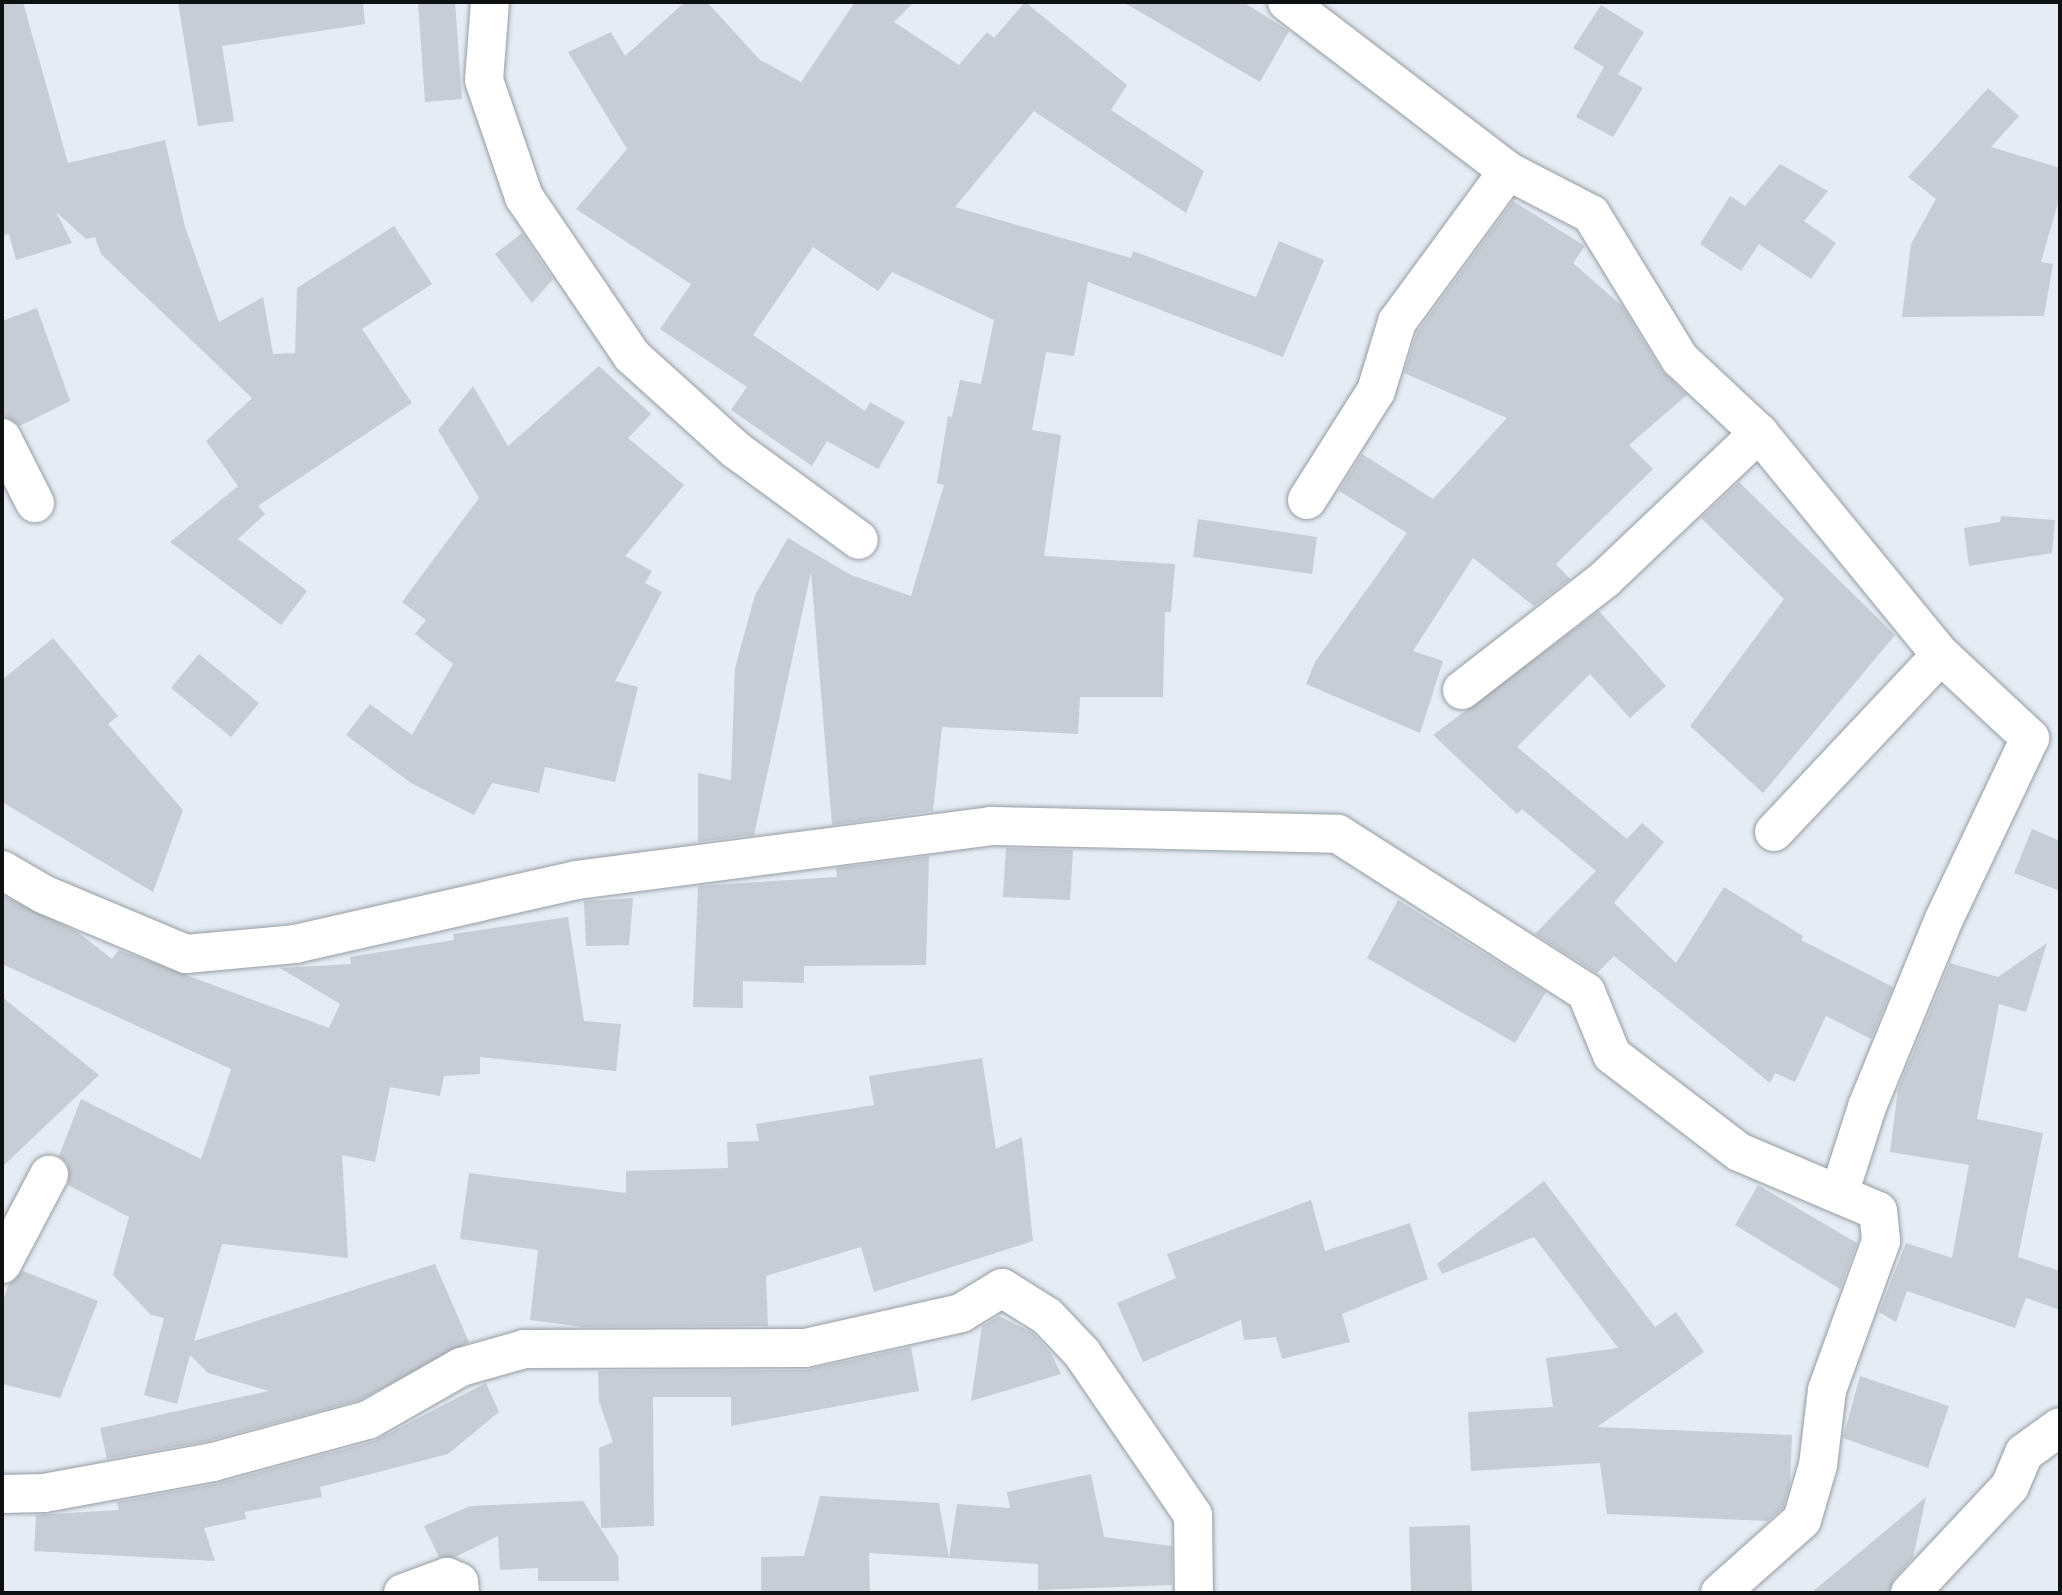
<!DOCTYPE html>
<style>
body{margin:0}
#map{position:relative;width:2062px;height:1595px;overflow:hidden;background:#e5ecf3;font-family:"Titillium Web",sans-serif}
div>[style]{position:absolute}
.building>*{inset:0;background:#c7cdd4}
.roads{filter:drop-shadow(0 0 2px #969ca3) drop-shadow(0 0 2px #969ca3)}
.minor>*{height:38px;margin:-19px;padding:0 19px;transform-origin:19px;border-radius:19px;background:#fff}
span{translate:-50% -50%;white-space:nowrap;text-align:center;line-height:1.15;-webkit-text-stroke:5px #f4f9fe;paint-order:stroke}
.frame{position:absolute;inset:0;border:4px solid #0e1012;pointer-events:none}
</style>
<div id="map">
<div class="building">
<i style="clip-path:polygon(2px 2px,23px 2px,68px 163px,165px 140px,185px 227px,219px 322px,263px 297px,273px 354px,295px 353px,297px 288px,394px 226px,432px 284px,362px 329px,412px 403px,258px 506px,265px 514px,238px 539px,307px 591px,281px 625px,170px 542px,238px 486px,206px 441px,252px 398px,101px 254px,95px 237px,86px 239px,56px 212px,72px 243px,16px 260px,9px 234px,2px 236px)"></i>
<i style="clip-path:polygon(178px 2px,363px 2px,365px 24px,222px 46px,234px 121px,198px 126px)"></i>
<i style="clip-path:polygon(418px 2px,455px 2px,462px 99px,425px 102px)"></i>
<i style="clip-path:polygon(685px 2px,707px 2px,760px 60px,801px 82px,855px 2px,914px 2px,894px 22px,959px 65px,987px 32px,994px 38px,1025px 2px,1127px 85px,1111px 110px,1204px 171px,1186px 213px,1034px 111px,955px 207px,1131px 258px,1133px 251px,1256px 297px,1279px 241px,1324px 260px,1283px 357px,1088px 282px,1074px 356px,1046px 352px,1032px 430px,1061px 435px,1044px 556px,1175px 564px,1171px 612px,1165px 612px,1163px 697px,1080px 697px,1078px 734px,942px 727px,933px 811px,832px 825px,811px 572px,754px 835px,698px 842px,698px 773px,731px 780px,735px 668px,755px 595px,788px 538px,851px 575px,911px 596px,944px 485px,937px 483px,948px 416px,952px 417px,960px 380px,981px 384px,994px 320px,892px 272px,878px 291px,813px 247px,753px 335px,865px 411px,870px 402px,905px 422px,878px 469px,827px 441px,812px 466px,731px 410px,747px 387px,660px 329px,691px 284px,576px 209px,627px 149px,568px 52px,611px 32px,625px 56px)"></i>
<i style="clip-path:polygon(1123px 2px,1243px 2px,1289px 31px,1260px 82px)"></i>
<i style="clip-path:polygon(1601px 5px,1644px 32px,1618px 74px,1643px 88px,1613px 137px,1576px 117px,1604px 67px,1573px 48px)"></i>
<i style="clip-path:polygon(1988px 88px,2019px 116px,1991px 147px,2060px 168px,2060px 196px,2041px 262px,2053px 264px,2044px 316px,1902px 317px,1911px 244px,1936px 199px,1908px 177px)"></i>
<i style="clip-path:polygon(1780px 164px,1828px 191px,1804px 221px,1836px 243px,1811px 279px,1759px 244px,1741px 271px,1700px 244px,1730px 196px,1745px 206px)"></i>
<i style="clip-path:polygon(1513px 201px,1585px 246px,1573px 263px,1622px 306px,1662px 371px,1687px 395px,1629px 445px,1653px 469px,1556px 564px,1570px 579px,1534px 606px,1473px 558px,1413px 651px,1443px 661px,1420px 733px,1306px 684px,1315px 662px,1407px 533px,1339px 491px,1362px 454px,1433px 499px,1507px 418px,1404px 373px,1417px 332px)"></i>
<i style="clip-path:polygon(522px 233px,553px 279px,532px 303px,495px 254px)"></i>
<i style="clip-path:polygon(37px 308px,70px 401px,20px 426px,2px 416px,2px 321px)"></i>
<i style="clip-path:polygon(599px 366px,651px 414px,628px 438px,684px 485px,625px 556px,652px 571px,645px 583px,662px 592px,615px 681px,638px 687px,615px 782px,545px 767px,539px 793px,492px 783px,474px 815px,411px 783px,346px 735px,370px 704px,412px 735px,453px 664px,415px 634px,426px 620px,402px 602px,479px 498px,438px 430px,473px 386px,508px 446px)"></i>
<i style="clip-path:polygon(1739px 482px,1895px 635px,1763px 793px,1690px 726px,1784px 599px,1701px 518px)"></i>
<i style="clip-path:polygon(2001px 516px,2055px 520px,2052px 553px,1969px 566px,1964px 528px,2000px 522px)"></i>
<i style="clip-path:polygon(1198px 519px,1317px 537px,1312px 574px,1193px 557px)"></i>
<i style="clip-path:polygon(1599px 611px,1666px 686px,1630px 718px,1590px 674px,1517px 747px,1627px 839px,1642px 823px,1664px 842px,1614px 903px,1676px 963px,1724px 887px,1803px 936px,1801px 940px,1893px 987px,1871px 1039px,1826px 1016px,1795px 1082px,1775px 1073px,1770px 1083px,1614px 956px,1597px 973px,1535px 934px,1596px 871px,1522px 809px,1517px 814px,1433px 735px)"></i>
<i style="clip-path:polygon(53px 638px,118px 716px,108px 724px,183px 810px,153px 892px,2px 802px,2px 680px)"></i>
<i style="clip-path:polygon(199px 654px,259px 703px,231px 737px,171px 688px)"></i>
<i style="clip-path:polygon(2032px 829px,2060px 841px,2060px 891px,2014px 873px)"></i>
<i style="clip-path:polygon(1006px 848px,1073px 850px,1070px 900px,1003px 897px)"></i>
<i style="clip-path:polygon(929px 856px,926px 965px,804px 966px,804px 983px,743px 981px,743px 1008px,693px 1007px,698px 886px,837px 877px,836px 868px)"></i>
<i style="clip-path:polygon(2px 895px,79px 933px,112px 959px,119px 950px,329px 1028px,340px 1004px,280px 968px,351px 964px,350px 957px,454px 940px,453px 934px,568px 917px,584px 1021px,621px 1024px,616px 1071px,480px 1057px,480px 1074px,444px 1076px,440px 1096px,390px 1087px,375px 1162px,342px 1155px,348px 1258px,222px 1244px,194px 1341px,435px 1264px,469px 1342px,360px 1400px,208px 1441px,107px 1459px,100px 1428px,269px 1391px,208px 1373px,190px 1355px,177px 1404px,144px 1395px,164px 1318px,151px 1315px,113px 1275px,129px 1217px,68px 1185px,68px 1164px,59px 1156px,81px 1099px,201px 1159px,231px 1069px,2px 964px)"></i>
<i style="clip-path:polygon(633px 898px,629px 945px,586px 946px,584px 901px)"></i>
<i style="clip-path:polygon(1398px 900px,1546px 992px,1515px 1043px,1367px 958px)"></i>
<i style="clip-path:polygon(2047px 943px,2026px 1012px,1999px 1004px,1977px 1119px,2043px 1133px,2018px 1257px,2060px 1271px,2060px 1310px,2026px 1298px,2015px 1328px,1907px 1291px,1896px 1322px,1879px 1312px,1906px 1243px,1952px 1258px,1969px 1165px,1890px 1152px,1898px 1089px,1950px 963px,1998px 977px)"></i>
<i style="clip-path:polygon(2px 997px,99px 1075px,2px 1167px)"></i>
<i style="clip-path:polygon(982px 1058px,996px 1149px,1022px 1137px,1033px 1241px,874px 1292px,861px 1247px,766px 1276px,768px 1326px,584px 1327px,530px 1320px,538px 1250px,460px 1239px,469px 1173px,626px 1193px,626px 1171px,728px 1168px,727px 1142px,759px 1141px,756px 1124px,874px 1105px,869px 1076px)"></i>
<i style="clip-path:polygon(1544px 1181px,1655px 1327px,1676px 1312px,1704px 1352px,1597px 1427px,1792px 1435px,1790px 1484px,1783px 1508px,1768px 1521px,1607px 1514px,1600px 1463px,1471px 1471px,1468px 1412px,1553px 1407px,1546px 1358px,1618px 1348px,1534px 1237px,1442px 1274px,1437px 1264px)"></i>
<i style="clip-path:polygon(1758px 1185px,1857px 1243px,1840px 1289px,1735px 1225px)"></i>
<i style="clip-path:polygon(1311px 1200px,1325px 1251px,1410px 1223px,1428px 1279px,1342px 1314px,1350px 1342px,1282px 1359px,1276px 1337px,1244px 1340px,1241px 1320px,1143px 1362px,1117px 1303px,1176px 1278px,1167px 1254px)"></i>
<i style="clip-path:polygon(23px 1271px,98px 1301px,60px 1398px,2px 1384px,2px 1303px,9px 1284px)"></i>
<i style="clip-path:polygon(999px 1316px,1033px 1333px,1051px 1353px,1061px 1374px,971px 1401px,982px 1326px)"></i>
<i style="clip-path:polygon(911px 1347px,919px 1391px,731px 1426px,731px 1397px,653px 1397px,654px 1526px,601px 1528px,599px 1448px,613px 1442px,599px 1401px,598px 1371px,805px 1370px)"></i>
<i style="clip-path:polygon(1860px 1376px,1949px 1406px,1928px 1468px,1843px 1438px)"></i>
<i style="clip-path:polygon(486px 1383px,499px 1412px,448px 1454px,320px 1487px,322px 1497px,245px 1512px,246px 1519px,204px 1528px,215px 1561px,34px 1551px,36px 1515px,119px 1510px,117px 1502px,219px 1483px,374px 1441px)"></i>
<i style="clip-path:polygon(1091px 1474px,1104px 1537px,1172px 1546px,1172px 1585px,1038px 1590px,1038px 1564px,949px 1558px,957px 1504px,1010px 1508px,1007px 1492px)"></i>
<i style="clip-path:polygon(820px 1496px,939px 1503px,949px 1558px,869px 1553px,870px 1593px,761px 1593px,761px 1557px,804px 1556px)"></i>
<i style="clip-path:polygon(1926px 1497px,1913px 1558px,1894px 1579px,1889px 1593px,1811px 1593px)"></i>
<i style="clip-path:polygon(583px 1501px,618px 1556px,619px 1581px,538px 1581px,538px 1568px,500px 1570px,498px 1536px,455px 1557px,439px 1557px,424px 1526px,470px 1506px)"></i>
<i style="clip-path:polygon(1470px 1525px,1472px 1593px,1411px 1593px,1409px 1527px)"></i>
</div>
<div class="roads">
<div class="minor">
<i style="left:490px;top:2px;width:78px;rotate:94.4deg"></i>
<i style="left:484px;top:80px;width:124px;rotate:71.1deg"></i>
<i style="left:524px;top:197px;width:192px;rotate:55.8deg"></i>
<i style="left:632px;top:356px;width:140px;rotate:42.1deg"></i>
<i style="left:736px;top:450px;width:152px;rotate:36.2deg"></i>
<i style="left:1287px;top:2px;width:278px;rotate:37.4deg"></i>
<i style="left:1508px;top:171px;width:93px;rotate:27.4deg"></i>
<i style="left:1591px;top:214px;width:170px;rotate:58.5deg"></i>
<i style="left:1680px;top:359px;width:108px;rotate:43.1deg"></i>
<i style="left:1759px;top:433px;width:287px;rotate:50.7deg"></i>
<i style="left:1941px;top:655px;width:122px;rotate:43deg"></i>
<i style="left:2030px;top:738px;width:200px;rotate:115.4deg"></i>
<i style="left:1944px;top:919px;width:203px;rotate:112.3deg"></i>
<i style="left:1867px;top:1107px;width:88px;rotate:107.8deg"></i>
<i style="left:2px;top:438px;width:73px;rotate:63.1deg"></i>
<i style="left:1307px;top:500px;width:129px;rotate:-57.7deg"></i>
<i style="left:1376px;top:391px;width:72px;rotate:-73.1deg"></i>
<i style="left:1397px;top:322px;width:187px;rotate:-53.7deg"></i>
<i style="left:1462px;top:690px;width:181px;rotate:-37.8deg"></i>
<i style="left:1605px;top:579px;width:212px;rotate:-43.5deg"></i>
<i style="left:1774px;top:832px;width:243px;rotate:-46.7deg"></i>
<i style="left:2px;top:870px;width:48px;rotate:30.3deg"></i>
<i style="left:43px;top:894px;width:155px;rotate:22.8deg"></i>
<i style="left:186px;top:954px;width:109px;rotate:-5.2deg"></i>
<i style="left:295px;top:944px;width:289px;rotate:-12.8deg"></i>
<i style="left:577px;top:880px;width:418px;rotate:-7.4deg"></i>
<i style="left:991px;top:826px;width:347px;rotate:1.3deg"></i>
<i style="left:1338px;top:834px;width:294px;rotate:32.5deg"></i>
<i style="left:1586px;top:992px;width:68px;rotate:67.6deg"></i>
<i style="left:1612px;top:1055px;width:160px;rotate:37.4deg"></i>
<i style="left:1739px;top:1152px;width:151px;rotate:23deg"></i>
<i style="left:1878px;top:1211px;width:30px;rotate:84deg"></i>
<i style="left:1881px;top:1241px;width:158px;rotate:109.9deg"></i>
<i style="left:1827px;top:1390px;width:76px;rotate:96.8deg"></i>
<i style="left:1818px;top:1465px;width:57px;rotate:106.2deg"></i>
<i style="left:1802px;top:1520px;width:110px;rotate:138.3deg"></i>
<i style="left:2px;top:1264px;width:101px;rotate:-62.2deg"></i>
<i style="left:2px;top:1494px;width:42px;rotate:-1.4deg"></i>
<i style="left:44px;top:1493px;width:172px;rotate:-10.4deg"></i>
<i style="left:213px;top:1462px;width:161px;rotate:-15.2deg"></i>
<i style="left:368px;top:1420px;width:107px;rotate:-29.7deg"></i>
<i style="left:461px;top:1367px;width:66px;rotate:-15.9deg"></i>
<i style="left:524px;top:1349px;width:281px;rotate:-0.2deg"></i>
<i style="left:805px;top:1348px;width:160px;rotate:-12.6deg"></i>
<i style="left:961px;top:1313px;width:48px;rotate:-31.4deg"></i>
<i style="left:1002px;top:1288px;width:53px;rotate:31.9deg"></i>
<i style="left:1047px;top:1316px;width:51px;rotate:46.6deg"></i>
<i style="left:1082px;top:1353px;width:196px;rotate:55.6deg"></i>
<i style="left:1193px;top:1515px;width:78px;rotate:89.3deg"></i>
<i style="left:403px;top:1593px;width:47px;rotate:-20deg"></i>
<i style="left:447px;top:1577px;width:13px;rotate:23deg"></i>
<i style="left:459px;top:1582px;width:11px;rotate:85deg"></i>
<i style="left:1910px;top:1593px;width:146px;rotate:-46.9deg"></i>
<i style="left:2010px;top:1486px;width:36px;rotate:-67deg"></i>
<i style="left:2024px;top:1453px;width:44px;rotate:-35.8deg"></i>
</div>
</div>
<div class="frame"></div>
</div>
